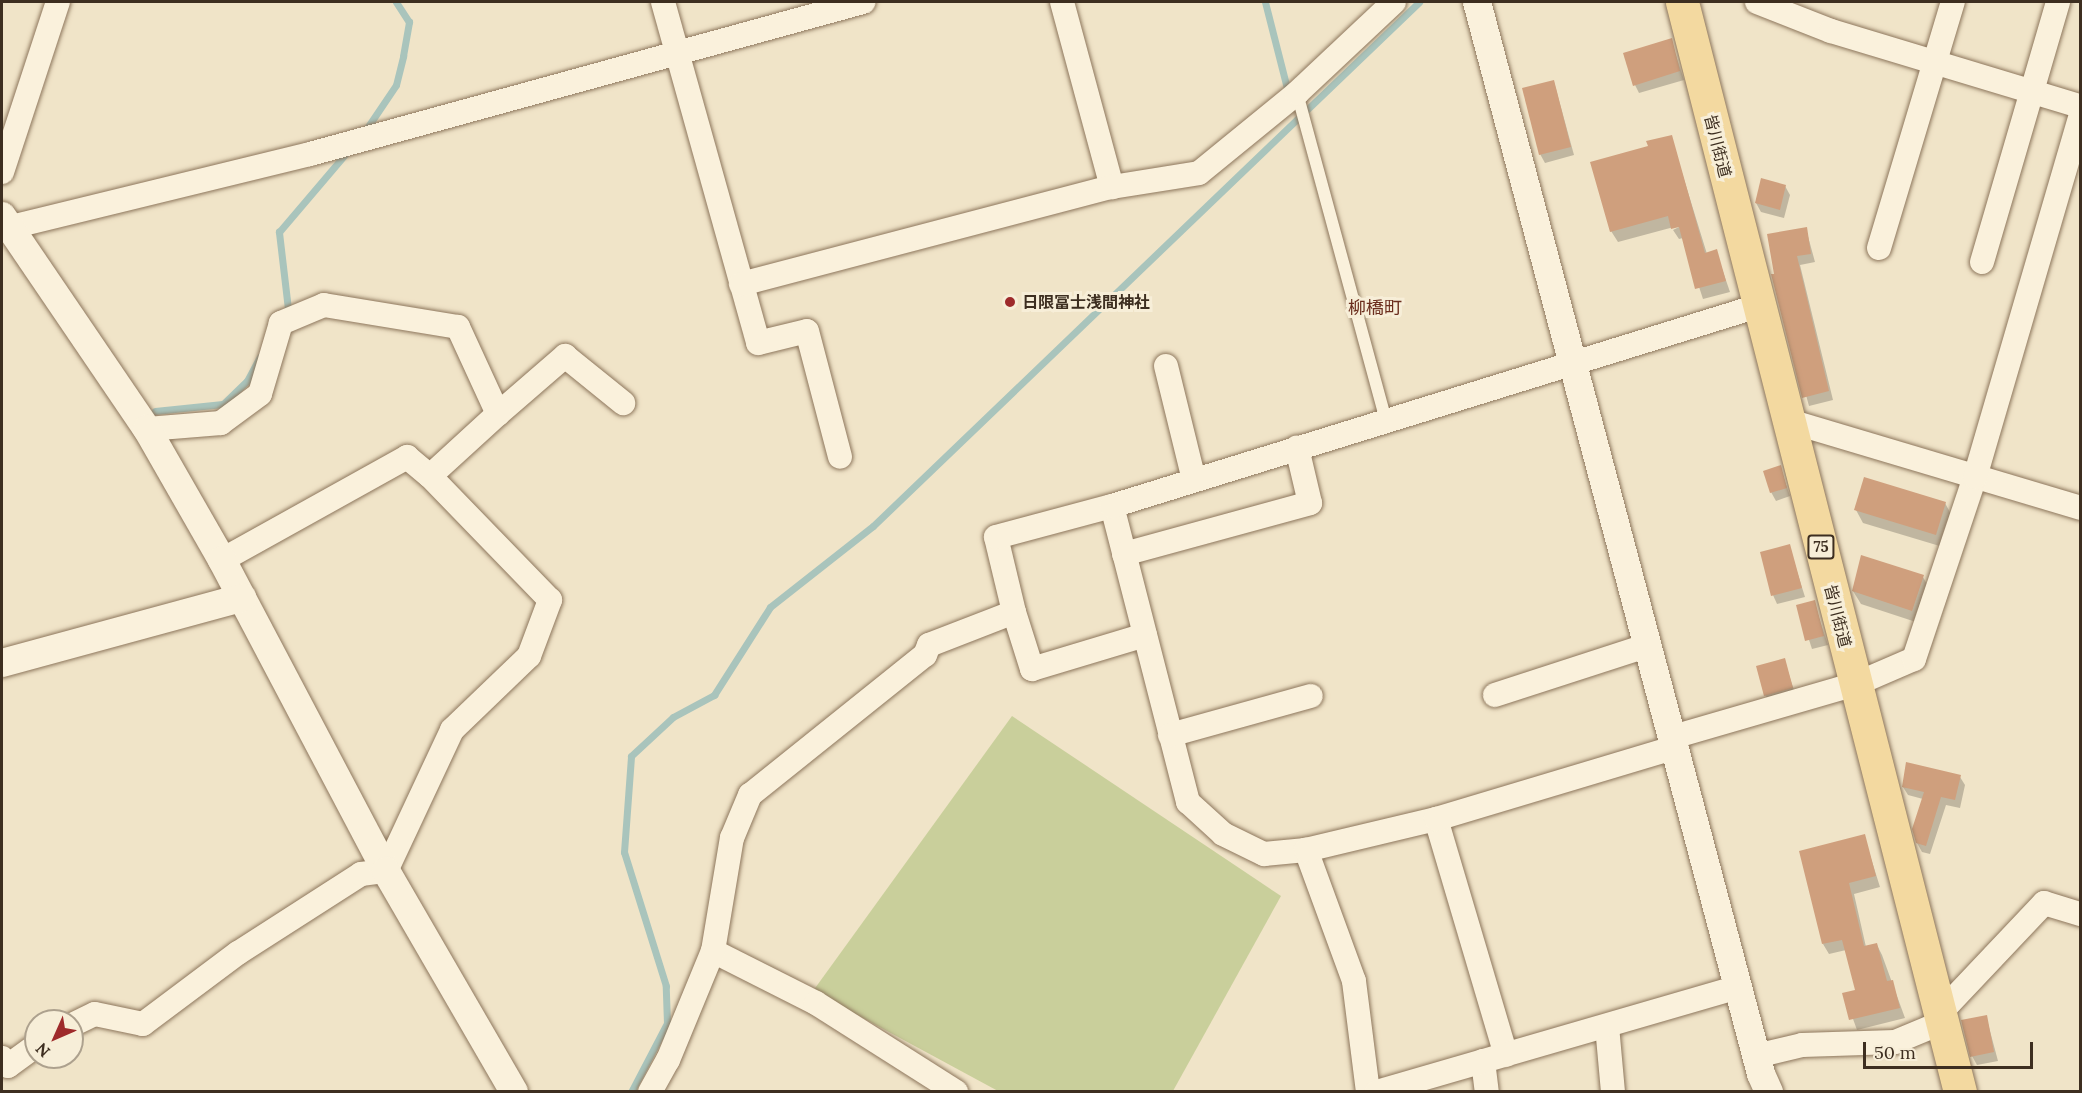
<!DOCTYPE html>
<meta charset="utf-8">
<style>
body{margin:0}
#map{position:relative;width:2082px;height:1093px;overflow:hidden;background:#f0e4c8;font-family:Lora,"Noto Sans JP",serif}
div>[style]{position:absolute}
.green>*{inset:0;background:#c9cf9b}
.shadow>*{inset:0;background:#0003}
.stream>*{height:7px;margin:-3.5px;padding:0 3.5px;transform-origin:3.5px;border-radius:3.5px;background:#a9c4bc}
.building>*{inset:0;background:#cf9f7d}
.roads{filter:drop-shadow(0 0 2px #8d765c) drop-shadow(0 0 2px #8d765c)}
.service>*{height:12px;margin:-6px;padding:0 6px;transform-origin:6px;border-radius:6px;background:#faf1dc}
.minor>*{height:24px;margin:-12px;padding:0 12px;transform-origin:12px;border-radius:12px;background:#faf1dc}
.tertiary>*{height:28px;margin:-14px;padding:0 14px;transform-origin:14px;border-radius:14px;background:#faf1dc}
.primary>*{height:33px;margin:-16.5px;padding:0 16.5px;transform-origin:16.5px;border-radius:16.5px;background:#f3d9a0}
.dots>*{width:16px;height:16px;translate:-50% -50%;box-sizing:border-box;border:3px solid #f7eed8;border-radius:50%}
span{translate:-50% -50%;white-space:nowrap;text-align:center;line-height:1.15;-webkit-text-stroke:6px #f7eed8;paint-order:stroke}
.shield-label span{padding:2px 4px;background:#f7eed8;border:2px solid;border-radius:4px;-webkit-text-stroke-width:0}
.shield-label{font-size:15px;color:#3d2e20;font-weight:700}
.street-label{font-size:16px;color:#3d2e20}
.poi-label{font-size:16px;color:#3d2e20;font-weight:700}
.left{translate:0 -50%;text-align:left}
.neighbourhood-label{font-size:18px;color:#6b2e1e}
.frame{position:absolute;inset:0;border:3px solid #3d2e20;pointer-events:none}
.north{position:absolute;left:24px;top:1009px;width:60px;height:60px;box-sizing:border-box;background:#f7eed8;border:2px solid #ada18e;border-radius:50%;rotate:225deg;font-size:16px;font-weight:700;line-height:24px;text-align:center;color:#3d2e20}
.north::after{content:'';display:block;margin:auto;width:21px;height:27px;background:#9e2a2b;clip-path:polygon(50% 0,100% 100%,50% 72%,0 100%)}
.scale{position:absolute;left:1863px;top:1042px;width:170px;height:27px;box-sizing:border-box;border:3px solid #3d2e20;border-top:0;padding-left:8px;font-size:18px;line-height:21px;white-space:nowrap;color:#3d2e20;-webkit-text-stroke:4px #f7eed8;paint-order:stroke}
</style>
<div id="map">
<div class="green">
<i style="clip-path:polygon(1012px 716px,1281px 896px,1173px 1091px,998px 1091px,813px 991px)"></i>
</div>
<div class="shadow">
<i style="clip-path:polygon(1671px 40px,1684px 80px,1639px 93px,1635px 85px)"></i>
<i style="clip-path:polygon(1554px 82px,1574px 155px,1545px 163px,1540px 154px)"></i>
<i style="clip-path:polygon(1671px 137px,1707px 254px,1716px 251px,1730px 292px,1703px 299px,1683px 238px,1679px 239px,1673px 230px,1685px 224px,1618px 242px,1611px 231px,1649px 147px)"></i>
<i style="clip-path:polygon(1785px 186px,1790px 195px,1784px 218px,1761px 212px,1756px 203px)"></i>
<i style="clip-path:polygon(1806px 229px,1815px 262px,1800px 265px,1833px 400px,1809px 406px,1773px 275px)"></i>
<i style="clip-path:polygon(1780px 467px,1790px 496px,1776px 501px,1771px 492px)"></i>
<i style="clip-path:polygon(1945px 503px,1952px 516px,1943px 547px,1863px 523px,1856px 510px)"></i>
<i style="clip-path:polygon(1789px 546px,1805px 597px,1777px 604px,1773px 595px)"></i>
<i style="clip-path:polygon(1923px 577px,1930px 590px,1919px 623px,1861px 604px,1853px 591px)"></i>
<i style="clip-path:polygon(1814px 602px,1828px 645px,1812px 649px,1798px 606px)"></i>
<i style="clip-path:polygon(1784px 660px,1796px 696px,1770px 704px,1765px 695px)"></i>
<i style="clip-path:polygon(1960px 777px,1965px 785px,1960px 808px,1946px 805px,1930px 854px,1922px 852px,1917px 843px,1923px 799px,1908px 795px,1903px 787px)"></i>
<i style="clip-path:polygon(1864px 836px,1880px 887px,1854px 894px,1866px 947px,1877px 945px,1882px 955px,1905px 1018px,1857px 1030px,1844px 994px,1857px 991px,1846px 950px,1829px 954px,1823px 944px)"></i>
<i style="clip-path:polygon(1986px 1016px,1998px 1061px,1977px 1065px,1972px 1056px)"></i>
</div>
<div class="stream">
<i style="left:1265px;top:2px;width:93px;rotate:75.7deg"></i>
<i style="left:365px;top:131px;width:55px;rotate:-56deg"></i>
<i style="left:396px;top:85px;width:30px;rotate:-76deg"></i>
<i style="left:403px;top:56px;width:35px;rotate:-80deg"></i>
<i style="left:409px;top:22px;width:24px;rotate:-123deg"></i>
<i style="left:285px;top:314px;width:6px;rotate:-59deg"></i>
<i style="left:288px;top:309px;width:78px;rotate:-96.7deg"></i>
<i style="left:279px;top:232px;width:106px;rotate:-49.6deg"></i>
<i style="left:155px;top:411px;width:68px;rotate:-5.9deg"></i>
<i style="left:223px;top:404px;width:33px;rotate:-44deg"></i>
<i style="left:247px;top:381px;width:27px;rotate:-62deg"></i>
<i style="left:631px;top:1092px;width:78px;rotate:-62.4deg"></i>
<i style="left:667px;top:1023px;width:37px;rotate:-92deg"></i>
<i style="left:666px;top:986px;width:140px;rotate:-107.4deg"></i>
<i style="left:624px;top:852px;width:96px;rotate:-85.8deg"></i>
<i style="left:631px;top:756px;width:57px;rotate:-42.9deg"></i>
<i style="left:673px;top:717px;width:47px;rotate:-28.2deg"></i>
<i style="left:714px;top:695px;width:104px;rotate:-57.5deg"></i>
<i style="left:770px;top:607px;width:131px;rotate:-38.2deg"></i>
<i style="left:873px;top:526px;width:757px;rotate:-43.82deg"></i>
</div>
<div class="building">
<i style="clip-path:polygon(1672px 38px,1680px 71px,1633px 86px,1623px 53px)"></i>
<i style="clip-path:polygon(1554px 80px,1571px 147px,1539px 155px,1522px 88px)"></i>
<i style="clip-path:polygon(1672px 135px,1705px 253px,1717px 249px,1726px 281px,1695px 289px,1679px 227px,1671px 229px,1668px 216px,1610px 232px,1590px 162px,1648px 146px,1646px 141px)"></i>
<i style="clip-path:polygon(1761px 178px,1786px 185px,1780px 210px,1755px 203px)"></i>
<i style="clip-path:polygon(1807px 227px,1811px 254px,1797px 256px,1829px 391px,1802px 398px,1771px 274px,1774px 274px,1767px 234px)"></i>
<i style="clip-path:polygon(1781px 465px,1787px 488px,1770px 493px,1763px 471px)"></i>
<i style="clip-path:polygon(1864px 477px,1946px 502px,1936px 535px,1854px 510px)"></i>
<i style="clip-path:polygon(1790px 544px,1802px 588px,1771px 596px,1760px 552px)"></i>
<i style="clip-path:polygon(1861px 555px,1924px 575px,1912px 611px,1852px 591px)"></i>
<i style="clip-path:polygon(1815px 600px,1824px 636px,1805px 641px,1796px 605px)"></i>
<i style="clip-path:polygon(1785px 658px,1793px 688px,1764px 696px,1756px 666px)"></i>
<i style="clip-path:polygon(1906px 762px,1961px 775px,1955px 800px,1941px 797px,1926px 846px,1916px 843px,1912px 829px,1924px 792px,1902px 787px)"></i>
<i style="clip-path:polygon(1865px 834px,1876px 876px,1849px 883px,1864px 946px,1877px 943px,1887px 981px,1893px 980px,1900px 1008px,1849px 1020px,1842px 993px,1855px 990px,1842px 940px,1822px 944px,1799px 851px)"></i>
<i style="clip-path:polygon(1987px 1015px,1994px 1052px,1970px 1057px,1961px 1020px)"></i>
</div>
<div class="roads">
<div class="service">
<i style="left:1297px;top:93px;width:339px;rotate:74.8deg"></i>
</div>
<div class="minor">
<i style="left:663px;top:2px;width:354px;rotate:74.4deg"></i>
<i style="left:758px;top:343px;width:50px;rotate:-13.8deg"></i>
<i style="left:807px;top:331px;width:130px;rotate:75.3deg"></i>
<i style="left:1062px;top:2px;width:192px;rotate:74.9deg"></i>
<i style="left:1757px;top:2px;width:79px;rotate:21.4deg"></i>
<i style="left:1831px;top:31px;width:260px;rotate:16.8deg"></i>
<i style="left:2px;top:172px;width:179px;rotate:-71.8deg"></i>
<i style="left:11px;top:227px;width:308px;rotate:-13.7deg"></i>
<i style="left:310px;top:154px;width:574px;rotate:-15.37deg"></i>
<i style="left:1879px;top:248px;width:257px;rotate:-73.3deg"></i>
<i style="left:1982px;top:262px;width:271px;rotate:-73.7deg"></i>
<i style="left:741px;top:284px;width:383px;rotate:-14.7deg"></i>
<i style="left:1112px;top:187px;width:88px;rotate:-9.1deg"></i>
<i style="left:1199px;top:173px;width:127px;rotate:-39.2deg"></i>
<i style="left:1297px;top:93px;width:133px;rotate:-43.2deg"></i>
<i style="left:1166px;top:366px;width:117px;rotate:76.2deg"></i>
<i style="left:498px;top:414px;width:89px;rotate:-40.9deg"></i>
<i style="left:565px;top:356px;width:75px;rotate:39deg"></i>
<i style="left:1789px;top:421px;width:304px;rotate:16.6deg"></i>
<i style="left:1112px;top:506px;width:306px;rotate:75.6deg"></i>
<i style="left:1188px;top:802px;width:47px;rotate:42.4deg"></i>
<i style="left:1223px;top:834px;width:46px;rotate:26deg"></i>
<i style="left:1264px;top:854px;width:42px;rotate:-5.4deg"></i>
<i style="left:1124px;top:554px;width:193px;rotate:-15.3deg"></i>
<i style="left:1310px;top:503px;width:57px;rotate:-103.3deg"></i>
<i style="left:222px;top:560px;width:212px;rotate:-29.1deg"></i>
<i style="left:407px;top:457px;width:30px;rotate:40deg"></i>
<i style="left:1014px;top:612px;width:60px;rotate:72.5deg"></i>
<i style="left:1032px;top:669px;width:118px;rotate:-16.7deg"></i>
<i style="left:1495px;top:695px;width:162px;rotate:-18deg"></i>
<i style="left:1170px;top:735px;width:146px;rotate:-15.5deg"></i>
<i style="left:1673px;top:737px;width:191px;rotate:-16.2deg"></i>
<i style="left:1856px;top:684px;width:63px;rotate:-23.3deg"></i>
<i style="left:1914px;top:659px;width:192px;rotate:-71.5deg"></i>
<i style="left:1975px;top:477px;width:373px;rotate:-73.7deg"></i>
<i style="left:1436px;top:819px;width:246px;rotate:73.5deg"></i>
<i style="left:713px;top:951px;width:115px;rotate:26.8deg"></i>
<i style="left:816px;top:1003px;width:166px;rotate:32.4deg"></i>
<i style="left:1941px;top:1012px;width:150px;rotate:-46.6deg"></i>
<i style="left:2044px;top:903px;width:38px;rotate:17deg"></i>
<i style="left:72px;top:1025px;width:25px;rotate:-26deg"></i>
<i style="left:95px;top:1014px;width:49px;rotate:11.8deg"></i>
<i style="left:143px;top:1024px;width:119px;rotate:-36.8deg"></i>
<i style="left:238px;top:953px;width:146px;rotate:-32.7deg"></i>
<i style="left:361px;top:874px;width:25px;rotate:-7deg"></i>
<i style="left:386px;top:871px;width:156px;rotate:-64.9deg"></i>
<i style="left:452px;top:730px;width:107px;rotate:-43.9deg"></i>
<i style="left:529px;top:656px;width:60px;rotate:-69.4deg"></i>
<i style="left:550px;top:600px;width:173px;rotate:-134.1deg"></i>
<i style="left:430px;top:476px;width:92px;rotate:-42.4deg"></i>
<i style="left:498px;top:414px;width:96px;rotate:-114.7deg"></i>
<i style="left:458px;top:327px;width:136px;rotate:-170.7deg"></i>
<i style="left:324px;top:305px;width:47px;rotate:157.3deg"></i>
<i style="left:281px;top:323px;width:74px;rotate:106.5deg"></i>
<i style="left:260px;top:394px;width:49px;rotate:143.4deg"></i>
<i style="left:221px;top:423px;width:74px;rotate:175.4deg"></i>
<i style="left:1607px;top:1026px;width:66px;rotate:84.8deg"></i>
<i style="left:1756px;top:1056px;width:47px;rotate:-13.4deg"></i>
<i style="left:1802px;top:1045px;width:93px;rotate:-1.8deg"></i>
<i style="left:1895px;top:1042px;width:52px;rotate:-22.6deg"></i>
<i style="left:2px;top:1058px;width:10px;rotate:53deg"></i>
<i style="left:8px;top:1066px;width:34px;rotate:-36deg"></i>
<i style="left:1483px;top:1061px;width:31px;rotate:83deg"></i>
<i style="left:650px;top:1092px;width:37px;rotate:-61deg"></i>
<i style="left:668px;top:1060px;width:118px;rotate:-67.6deg"></i>
<i style="left:713px;top:951px;width:115px;rotate:-80.5deg"></i>
<i style="left:732px;top:838px;width:47px;rotate:-67.3deg"></i>
<i style="left:750px;top:795px;width:224px;rotate:-38.7deg"></i>
<i style="left:925px;top:655px;width:11px;rotate:-68deg"></i>
<i style="left:929px;top:645px;width:91px;rotate:-21.2deg"></i>
<i style="left:1014px;top:612px;width:77px;rotate:-103.5deg"></i>
<i style="left:996px;top:537px;width:120px;rotate:-15deg"></i>
<i style="left:1112px;top:506px;width:676px;rotate:-17.2deg"></i>
<i style="left:1368px;top:1092px;width:112px;rotate:-97.2deg"></i>
<i style="left:1354px;top:981px;width:140px;rotate:-110.1deg"></i>
<i style="left:1306px;top:850px;width:134px;rotate:-13.4deg"></i>
<i style="left:1436px;top:819px;width:251px;rotate:-16.7deg"></i>
<i style="left:1377px;top:1092px;width:376px;rotate:-16.2deg"></i>
</div>
<div class="tertiary">
<i style="left:1477px;top:2px;width:1109px;rotate:75.16deg"></i>
<i style="left:1761px;top:1074px;width:20px;rotate:66deg"></i>
<i style="left:2px;top:216px;width:258px;rotate:55.8deg"></i>
<i style="left:147px;top:429px;width:151px;rotate:60.2deg"></i>
<i style="left:222px;top:560px;width:352px;rotate:62.2deg"></i>
<i style="left:386px;top:871px;width:255px;rotate:59.9deg"></i>
<i style="left:2px;top:663px;width:249px;rotate:-15.2deg"></i>
</div>
<div class="primary">
<i style="left:1682px;top:2px;width:1125px;rotate:75.69deg"></i>
</div>
</div>
<div class="dots">
<i style="left:1010px;top:302px;background:#9e2a2b"></i>
</div>
<div class="shield-label">
<span style="left:1821px;top:547px">75</span>
</div>
<div class="street-label">
<span style="left:1718px;top:146px;rotate:76deg">皆川街道</span>
<span style="left:1838px;top:616px;rotate:76deg">皆川街道</span>
</div>
<div class="poi-label">
<span class="left" style="left:1022px;top:302px">日限冨士浅間神社</span>
</div>
<div class="neighbourhood-label">
<span style="left:1375px;top:308px">柳橋町</span>
</div>
<div class="frame"></div>
<div class="north">N</div>
<div class="scale">50 m</div>
</div>
